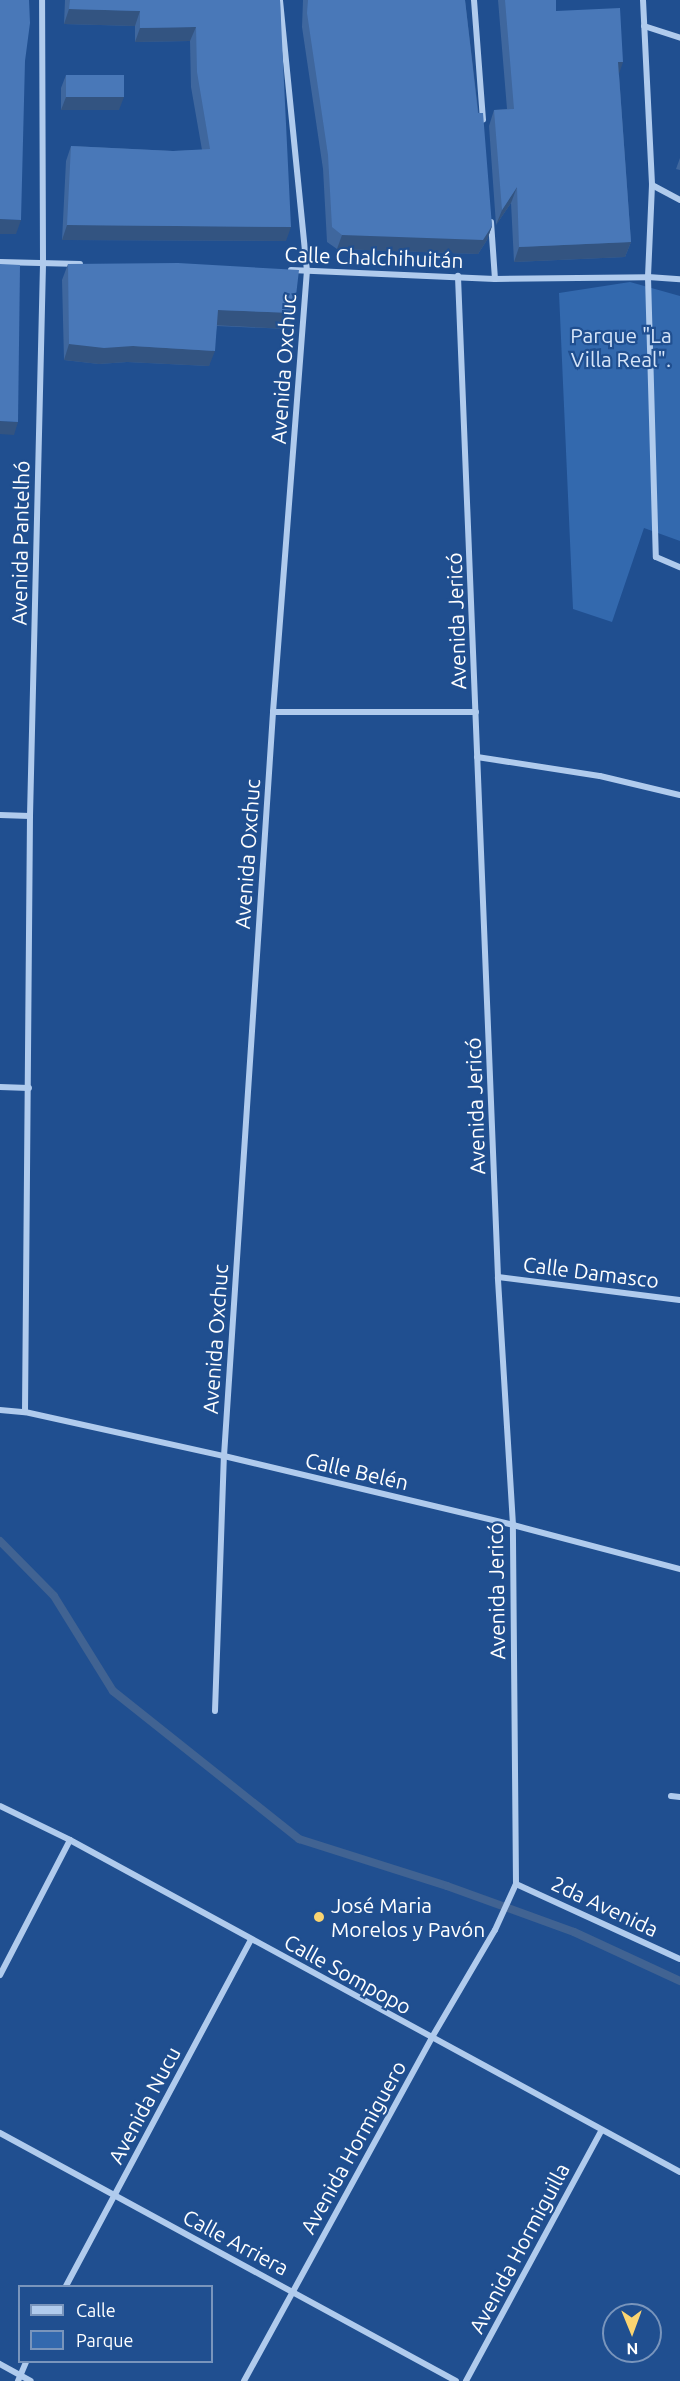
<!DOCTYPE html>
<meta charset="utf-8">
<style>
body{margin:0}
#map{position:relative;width:680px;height:2381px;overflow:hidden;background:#204f90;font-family:Ubuntu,sans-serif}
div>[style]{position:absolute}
.green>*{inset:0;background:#3369ae}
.stream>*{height:8px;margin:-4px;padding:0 4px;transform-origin:4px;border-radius:4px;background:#416392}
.street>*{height:6px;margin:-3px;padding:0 3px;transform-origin:3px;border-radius:3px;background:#b0cbed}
.wall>*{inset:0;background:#3f679e}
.shaded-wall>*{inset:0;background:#335481}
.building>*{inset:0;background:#4978b8}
.dots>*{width:16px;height:16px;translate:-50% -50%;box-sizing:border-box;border:3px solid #204f90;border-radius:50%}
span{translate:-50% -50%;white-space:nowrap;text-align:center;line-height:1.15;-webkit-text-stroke:4.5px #204f90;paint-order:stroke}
.street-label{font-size:21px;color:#fff}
.park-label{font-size:21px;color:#d6e5f9}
.poi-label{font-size:21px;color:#fff}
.left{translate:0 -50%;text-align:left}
.legend{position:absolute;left:18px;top:2285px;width:195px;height:78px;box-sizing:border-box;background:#204f90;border:2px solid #7995bc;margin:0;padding:8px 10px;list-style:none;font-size:18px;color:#fff}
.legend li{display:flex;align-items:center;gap:12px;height:30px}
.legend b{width:30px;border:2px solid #7995bc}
.north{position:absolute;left:602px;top:2303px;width:60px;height:60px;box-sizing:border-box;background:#204f90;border:2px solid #7995bc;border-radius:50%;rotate:179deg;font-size:16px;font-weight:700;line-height:24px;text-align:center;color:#fff}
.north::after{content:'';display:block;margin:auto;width:21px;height:27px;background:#fad471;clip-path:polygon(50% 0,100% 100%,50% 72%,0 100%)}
</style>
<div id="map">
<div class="green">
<i style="clip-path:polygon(630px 282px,680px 296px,680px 541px,644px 528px,612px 622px,573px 609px,559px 293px)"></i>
</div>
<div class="stream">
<i style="left:0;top:1541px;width:77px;rotate:45.5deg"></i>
<i style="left:54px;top:1596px;width:112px;rotate:58.2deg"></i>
<i style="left:113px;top:1691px;width:238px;rotate:38.5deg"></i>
<i style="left:299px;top:1839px;width:155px;rotate:17.6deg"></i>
<i style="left:447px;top:1886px;width:135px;rotate:19.9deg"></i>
<i style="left:574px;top:1932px;width:117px;rotate:24.8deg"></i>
</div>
<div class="street">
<i style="left:474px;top:0;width:120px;rotate:85.7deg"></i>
<i style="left:643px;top:0;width:185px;rotate:87.2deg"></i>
<i style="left:652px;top:185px;width:92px;rotate:92.5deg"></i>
<i style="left:648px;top:277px;width:280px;rotate:88.4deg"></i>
<i style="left:656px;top:557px;width:26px;rotate:23deg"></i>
<i style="left:644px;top:26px;width:38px;rotate:18deg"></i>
<i style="left:652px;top:185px;width:32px;rotate:28deg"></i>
<i style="left:491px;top:222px;width:57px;rotate:86deg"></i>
<i style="left:0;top:262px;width:80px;rotate:1.4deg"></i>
<i style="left:291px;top:270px;width:204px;rotate:2.5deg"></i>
<i style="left:495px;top:279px;width:153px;rotate:-0.7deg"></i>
<i style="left:648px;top:277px;width:32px;rotate:4deg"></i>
<i style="left:273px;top:712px;width:203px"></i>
<i style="left:477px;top:757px;width:124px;rotate:8.8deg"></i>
<i style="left:600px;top:776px;width:82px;rotate:13.4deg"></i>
<i style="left:0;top:815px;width:30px;rotate:2deg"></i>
<i style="left:0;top:1087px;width:29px;rotate:2deg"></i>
<i style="left:498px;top:1277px;width:183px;rotate:7.2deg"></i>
<i style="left:0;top:1410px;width:25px;rotate:5deg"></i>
<i style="left:25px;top:1412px;width:204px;rotate:12.5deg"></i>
<i style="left:224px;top:1456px;width:297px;rotate:13.4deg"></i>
<i style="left:513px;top:1525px;width:173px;rotate:14.8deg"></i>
<i style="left:25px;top:1412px;width:596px;rotate:-89.52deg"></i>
<i style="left:30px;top:816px;width:553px;rotate:-88.65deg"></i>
<i style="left:43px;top:263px;width:263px;rotate:-90.2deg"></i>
<i style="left:215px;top:1711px;width:255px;rotate:-88deg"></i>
<i style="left:224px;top:1456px;width:746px;rotate:-86.23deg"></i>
<i style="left:273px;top:712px;width:442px;rotate:-85.6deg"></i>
<i style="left:307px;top:271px;width:272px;rotate:-95.7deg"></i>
<i style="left:671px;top:1796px;width:9px;rotate:6deg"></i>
<i style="left:0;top:1806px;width:78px;rotate:25.9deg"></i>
<i style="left:70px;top:1840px;width:694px;rotate:28.56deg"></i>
<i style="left:516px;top:1884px;width:180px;rotate:24.6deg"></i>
<i style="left:0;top:1975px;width:152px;rotate:-62.6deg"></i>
<i style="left:0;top:2133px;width:519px;rotate:28.54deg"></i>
<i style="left:66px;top:2286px;width:393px;rotate:-61.9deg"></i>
<i style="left:0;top:2364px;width:35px;rotate:29deg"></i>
<i style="left:18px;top:2381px;width:21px;rotate:-67deg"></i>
<i style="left:244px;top:2381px;width:390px;rotate:-61.3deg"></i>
<i style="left:431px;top:2039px;width:126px;rotate:-59.6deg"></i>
<i style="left:495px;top:1930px;width:51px;rotate:-65.5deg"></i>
<i style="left:516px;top:1884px;width:359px;rotate:-90.5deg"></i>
<i style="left:513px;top:1525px;width:248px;rotate:-93.5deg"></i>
<i style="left:498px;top:1277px;width:1002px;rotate:-92.29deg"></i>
<i style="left:466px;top:2381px;width:284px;rotate:-61.6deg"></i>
</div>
<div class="wall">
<i style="clip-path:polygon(65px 0,280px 0,286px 241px,62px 240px,66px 161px,71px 146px,173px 151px,202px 150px,191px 87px,190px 41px,135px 42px,135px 26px,64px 24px)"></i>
<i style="clip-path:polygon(303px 0,465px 0,492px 226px,487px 240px,478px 254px,337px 249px,327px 242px,323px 169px,302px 27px)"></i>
<i style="clip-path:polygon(498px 0,556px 0,556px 11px,619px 74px,631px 242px,625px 257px,514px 262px,511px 203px,496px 225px,489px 126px,494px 110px,507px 109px)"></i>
<i style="clip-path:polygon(66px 75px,119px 110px,61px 110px,61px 88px)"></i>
<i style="clip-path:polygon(680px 158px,680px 170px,676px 169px)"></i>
<i style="clip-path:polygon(68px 264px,294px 313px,288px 329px,217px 326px,209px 366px,127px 362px,99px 364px,64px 360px,62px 280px)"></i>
</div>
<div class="shaded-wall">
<i style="clip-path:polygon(69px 9px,140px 11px,135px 26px,64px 24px)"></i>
<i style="clip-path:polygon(196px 27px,190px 41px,135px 42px,140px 28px)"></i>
<i style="clip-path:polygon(618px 62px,623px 62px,618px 77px)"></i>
<i style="clip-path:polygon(66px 97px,124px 97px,119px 110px,61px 110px)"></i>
<i style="clip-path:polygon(517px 187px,511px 203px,496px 225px,502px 210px)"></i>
<i style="clip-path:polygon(0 219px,21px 220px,16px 234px,0 234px)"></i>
<i style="clip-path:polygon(67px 225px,291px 227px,286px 241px,62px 240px)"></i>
<i style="clip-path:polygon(492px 226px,487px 240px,478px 254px,337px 249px,342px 235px)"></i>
<i style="clip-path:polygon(631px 242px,625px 257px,514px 262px,519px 247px)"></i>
<i style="clip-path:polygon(218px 310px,294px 313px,288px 329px,212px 325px)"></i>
<i style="clip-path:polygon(69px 344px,133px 346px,215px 351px,209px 366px,127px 362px,99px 364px,64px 360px)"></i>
<i style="clip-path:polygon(0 421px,18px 422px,14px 435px,0 434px)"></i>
</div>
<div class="building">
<i style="clip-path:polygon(0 0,29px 0,30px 23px,25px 61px,21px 220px,0 219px)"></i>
<i style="clip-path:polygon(70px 0,280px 0,291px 227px,67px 225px,71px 146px,173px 151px,210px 149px,197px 72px,196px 27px,140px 28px,140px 11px,69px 9px)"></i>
<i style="clip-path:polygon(308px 0,465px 0,478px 113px,483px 113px,492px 226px,483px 240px,342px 235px,332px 227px,328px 155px,307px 13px)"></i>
<i style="clip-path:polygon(505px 0,556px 0,556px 11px,620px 8px,623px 62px,618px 62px,631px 242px,519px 247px,517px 187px,502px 210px,494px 110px,514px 109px)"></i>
<i style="clip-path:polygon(66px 75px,124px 75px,124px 97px,66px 97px)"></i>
<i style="clip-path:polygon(178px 263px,299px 270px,294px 313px,218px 310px,215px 351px,133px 346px,104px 348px,69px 344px,68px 264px)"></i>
<i style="clip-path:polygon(0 264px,20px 265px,18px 422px,0 421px)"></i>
</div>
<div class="dots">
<i style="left:319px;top:1917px;background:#fad471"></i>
</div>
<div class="street-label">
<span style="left:374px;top:257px;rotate:2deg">Calle Chalchihuitán</span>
<span style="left:283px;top:369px;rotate:-86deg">Avenida Oxchuc</span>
<span style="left:20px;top:543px;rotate:-89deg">Avenida Pantelhó</span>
<span style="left:456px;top:621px;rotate:-92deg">Avenida Jericó</span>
<span style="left:247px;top:854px;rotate:-86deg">Avenida Oxchuc</span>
<span style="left:475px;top:1106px;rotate:-92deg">Avenida Jericó</span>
<span style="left:591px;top:1272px;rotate:7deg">Calle Damasco</span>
<span style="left:215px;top:1339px;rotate:-86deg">Avenida Oxchuc</span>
<span style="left:357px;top:1471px;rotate:13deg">Calle Belén</span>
<span style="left:496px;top:1591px;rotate:-91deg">Avenida Jericó</span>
<span style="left:605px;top:1906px;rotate:25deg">2da Avenida</span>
<span style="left:348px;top:1974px;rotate:29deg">Calle Sompopo</span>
<span style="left:144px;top:2105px;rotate:-62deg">Avenida Nucu</span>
<span style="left:353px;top:2147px;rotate:-61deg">Avenida Hormiguero</span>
<span style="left:236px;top:2242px;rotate:28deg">Calle Arriera</span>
<span style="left:519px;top:2248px;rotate:-62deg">Avenida Hormiguilla</span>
</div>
<div class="park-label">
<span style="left:621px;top:347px">Parque "La<br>Villa Real".</span>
</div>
<div class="poi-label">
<span class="left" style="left:331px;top:1917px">José Maria<br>Morelos y Pavón</span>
</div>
<ul class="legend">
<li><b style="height:8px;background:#b0cbed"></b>Calle</li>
<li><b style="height:16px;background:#3369ae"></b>Parque</li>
</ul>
<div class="north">N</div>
</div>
